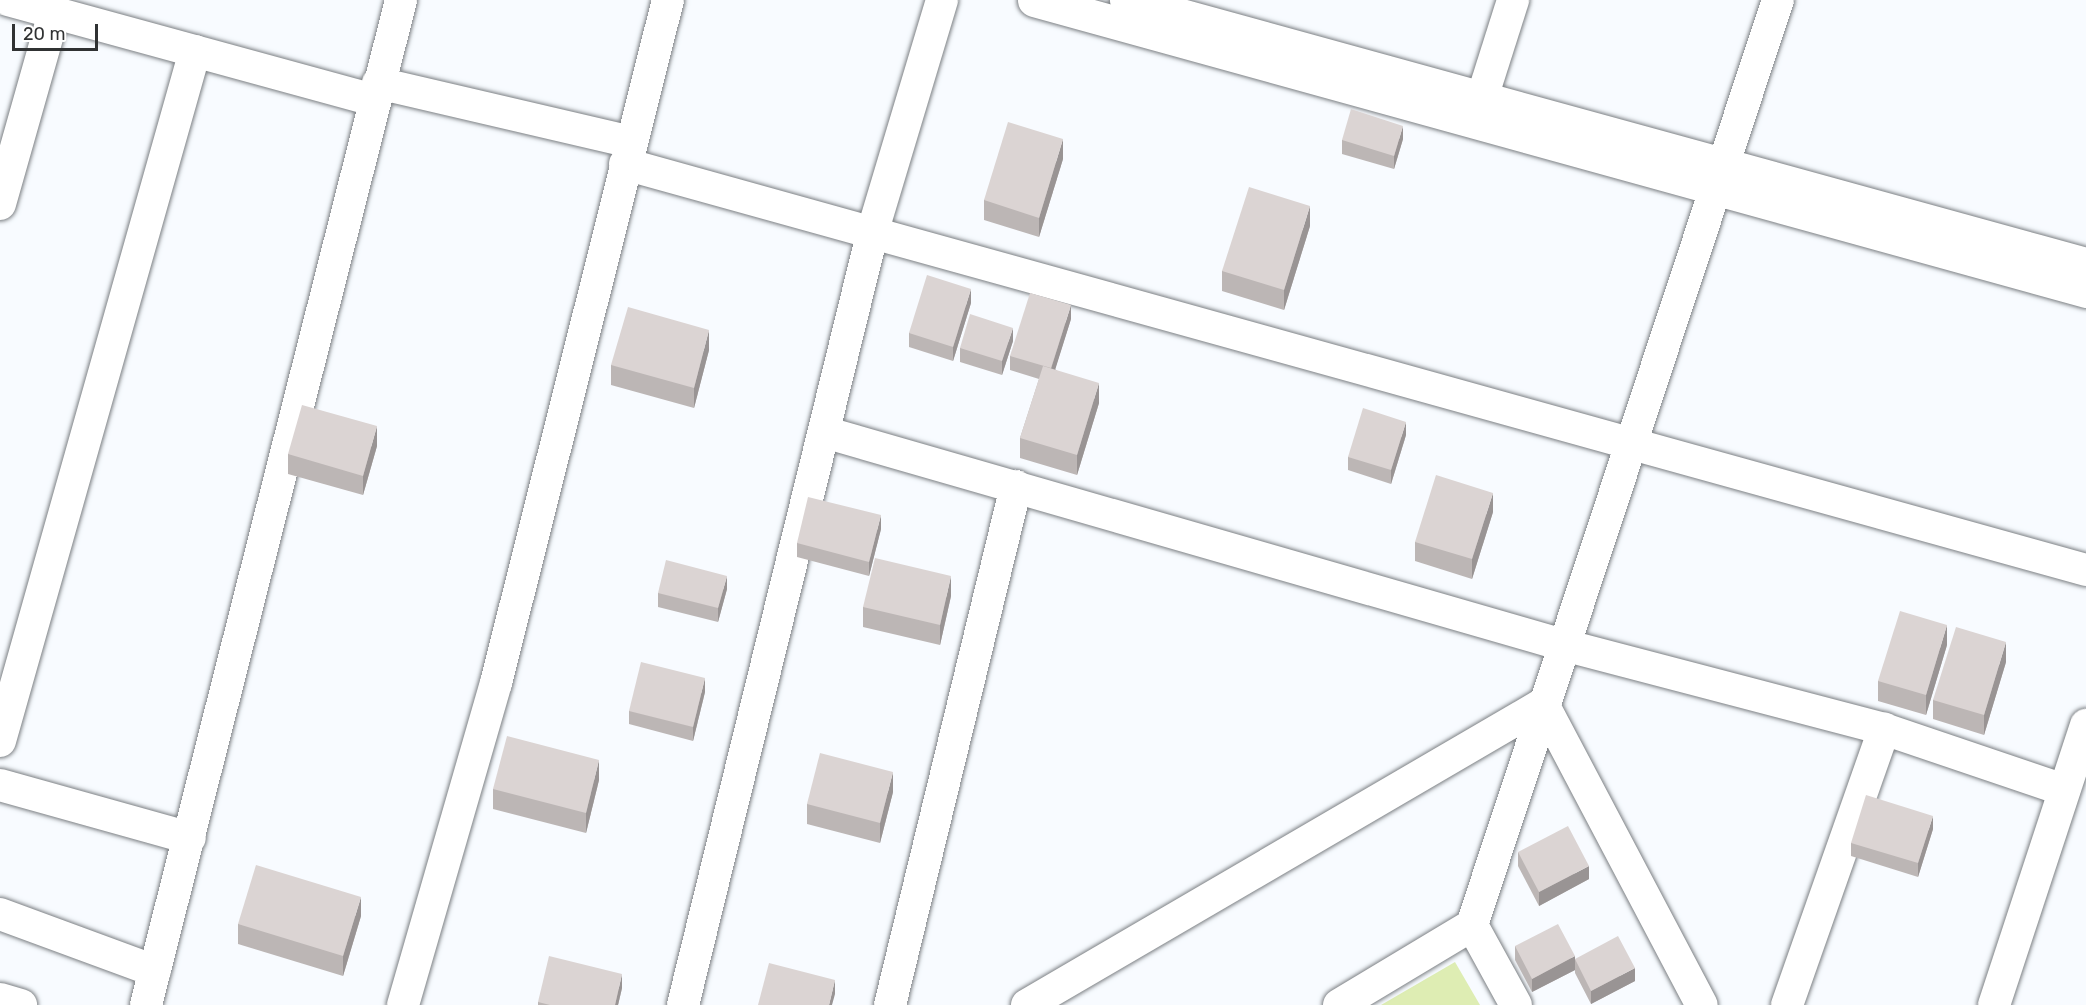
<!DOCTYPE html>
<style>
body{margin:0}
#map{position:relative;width:2086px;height:1005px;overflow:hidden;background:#f8fbff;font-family:Rubik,sans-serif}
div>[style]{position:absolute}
.green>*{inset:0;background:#deedb3}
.roads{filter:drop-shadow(0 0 2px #7c8084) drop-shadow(0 0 2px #7c8084)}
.street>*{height:32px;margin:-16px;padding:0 16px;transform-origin:16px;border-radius:16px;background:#fff}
.secondary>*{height:33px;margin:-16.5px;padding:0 16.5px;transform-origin:16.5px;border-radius:16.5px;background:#fff}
.wall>*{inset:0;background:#bcb6b5}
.shaded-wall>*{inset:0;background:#999494}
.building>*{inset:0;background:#dbd4d3}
span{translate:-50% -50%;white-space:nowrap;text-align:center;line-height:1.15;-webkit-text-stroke:6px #fff;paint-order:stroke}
.scale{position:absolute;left:12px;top:24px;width:86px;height:27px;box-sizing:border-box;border:3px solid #303233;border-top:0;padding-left:8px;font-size:18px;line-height:21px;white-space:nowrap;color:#303233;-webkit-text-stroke:4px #fff;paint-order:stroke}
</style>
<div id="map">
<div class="green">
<i style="clip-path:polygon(1455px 962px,1480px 1005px,1381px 1005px)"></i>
</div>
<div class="roads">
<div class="street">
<i style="left:8px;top:0;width:379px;rotate:15.3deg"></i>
<i style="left:378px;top:83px;width:260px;rotate:13.1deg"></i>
<i style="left:1482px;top:98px;width:103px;rotate:-72.4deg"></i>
<i style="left:625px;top:164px;width:1516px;rotate:15.53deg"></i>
<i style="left:0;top:204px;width:198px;rotate:-74.2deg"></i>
<i style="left:824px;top:432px;width:766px;rotate:16.07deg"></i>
<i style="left:1560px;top:644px;width:335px;rotate:14.7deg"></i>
<i style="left:1884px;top:729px;width:190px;rotate:18.7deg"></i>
<i style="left:0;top:741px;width:717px;rotate:-74.22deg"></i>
<i style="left:0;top:785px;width:197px;rotate:15.6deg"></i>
<i style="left:0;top:914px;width:165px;rotate:20.2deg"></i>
<i style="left:1472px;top:925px;width:974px;rotate:-71.7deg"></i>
<i style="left:0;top:999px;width:22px;rotate:16deg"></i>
<i style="left:146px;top:1005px;width:1037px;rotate:-75.76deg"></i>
<i style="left:403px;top:1005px;width:335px;rotate:-73.9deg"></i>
<i style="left:496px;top:683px;width:704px;rotate:-75.87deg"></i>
<i style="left:683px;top:1005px;width:798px;rotate:-76.22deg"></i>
<i style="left:873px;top:230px;width:240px;rotate:-73.3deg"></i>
<i style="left:890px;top:1005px;width:534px;rotate:-76.35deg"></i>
<i style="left:1027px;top:1005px;width:597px;rotate:-30.26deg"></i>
<i style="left:1543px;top:704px;width:340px;rotate:62.2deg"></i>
<i style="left:1339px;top:1005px;width:155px;rotate:-31deg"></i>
<i style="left:1472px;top:925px;width:91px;rotate:61.2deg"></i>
<i style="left:1787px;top:1005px;width:293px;rotate:-70.6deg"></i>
<i style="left:1994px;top:1005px;width:295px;rotate:-71.8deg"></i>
</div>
<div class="secondary">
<i style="left:1034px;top:0;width:1092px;rotate:15.46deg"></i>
<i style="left:1126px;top:0;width:996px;rotate:15.38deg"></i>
</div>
</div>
<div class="wall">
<i style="clip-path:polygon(1403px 139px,1394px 169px,1342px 154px,1342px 140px)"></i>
<i style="clip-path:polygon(1063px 159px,1039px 237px,984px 220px,984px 200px)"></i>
<i style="clip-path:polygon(1310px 226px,1284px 310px,1222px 291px,1222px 271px)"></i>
<i style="clip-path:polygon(971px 303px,953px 361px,909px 347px,909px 333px)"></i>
<i style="clip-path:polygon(1071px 319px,1055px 369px,1099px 403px,1077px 475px,1020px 458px,1020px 438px,1039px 379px,1010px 370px,1010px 356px)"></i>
<i style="clip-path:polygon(1013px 341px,1002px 375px,960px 362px,960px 348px)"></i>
<i style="clip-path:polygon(709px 350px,694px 408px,611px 385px,611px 365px)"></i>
<i style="clip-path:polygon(1406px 435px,1391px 484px,1348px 470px,1348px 457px)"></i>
<i style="clip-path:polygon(377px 446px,363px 495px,288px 474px,288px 454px)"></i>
<i style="clip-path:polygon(1493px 512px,1472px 579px,1415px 561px,1415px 542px)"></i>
<i style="clip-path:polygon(881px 529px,869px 576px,797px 557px,797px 543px)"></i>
<i style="clip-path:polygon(727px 589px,718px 622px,658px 607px,658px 593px)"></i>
<i style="clip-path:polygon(951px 596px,940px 645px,863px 627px,863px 607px)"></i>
<i style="clip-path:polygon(1947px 645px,1926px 715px,1878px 701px,1878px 681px)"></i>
<i style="clip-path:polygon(2006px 662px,1984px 735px,1933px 719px,1933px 700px)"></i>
<i style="clip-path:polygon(705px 692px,693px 741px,629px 724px,629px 711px)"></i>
<i style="clip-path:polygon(599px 780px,586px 833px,493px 809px,493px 789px)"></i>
<i style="clip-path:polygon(893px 792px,880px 843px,807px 824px,807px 804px)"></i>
<i style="clip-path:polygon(1933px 829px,1918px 877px,1851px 856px,1851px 843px)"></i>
<i style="clip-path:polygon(1518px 852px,1589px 879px,1539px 906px,1518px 866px)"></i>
<i style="clip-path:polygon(361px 916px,343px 976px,238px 944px,238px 924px)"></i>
<i style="clip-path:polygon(1515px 946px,1575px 959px,1635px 981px,1591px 1004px,1575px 973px,1575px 970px,1532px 992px,1515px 960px)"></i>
<i style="clip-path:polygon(622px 988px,618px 1005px,538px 1005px,538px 1002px)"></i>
</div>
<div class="shaded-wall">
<i style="clip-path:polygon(1403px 126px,1403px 139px,1394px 169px,1394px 156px)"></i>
<i style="clip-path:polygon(1063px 139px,1063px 159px,1039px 237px,1039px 218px)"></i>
<i style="clip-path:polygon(1310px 206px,1310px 226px,1284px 310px,1284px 290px)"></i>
<i style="clip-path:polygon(971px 289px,971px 303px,953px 361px,953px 347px)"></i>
<i style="clip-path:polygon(1071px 305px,1071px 319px,1051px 383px,1051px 369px)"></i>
<i style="clip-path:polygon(1013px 328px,1013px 341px,1002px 375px,1002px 361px)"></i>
<i style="clip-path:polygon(709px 330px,709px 350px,694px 408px,694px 388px)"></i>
<i style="clip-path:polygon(1099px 383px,1099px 403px,1077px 475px,1077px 455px)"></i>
<i style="clip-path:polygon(1406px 422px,1406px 435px,1391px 484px,1391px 470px)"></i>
<i style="clip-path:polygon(377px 426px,377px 446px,363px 495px,363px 476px)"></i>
<i style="clip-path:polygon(1493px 493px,1493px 512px,1472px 579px,1472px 559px)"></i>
<i style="clip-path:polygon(881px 515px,881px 529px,869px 576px,869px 562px)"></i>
<i style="clip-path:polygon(727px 576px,727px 589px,718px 622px,718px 608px)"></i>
<i style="clip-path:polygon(951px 576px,951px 596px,940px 645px,940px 625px)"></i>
<i style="clip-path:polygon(1947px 625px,1947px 645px,1926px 715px,1926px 695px)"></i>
<i style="clip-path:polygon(2006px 642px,2006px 662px,1984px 735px,1984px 715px)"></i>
<i style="clip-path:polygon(705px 678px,705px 692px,693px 741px,693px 727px)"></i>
<i style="clip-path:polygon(599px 760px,599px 780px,586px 833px,586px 813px)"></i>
<i style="clip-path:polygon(893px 772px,893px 792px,880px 843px,880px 823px)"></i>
<i style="clip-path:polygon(1933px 816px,1933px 829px,1918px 877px,1918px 863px)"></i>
<i style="clip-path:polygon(1589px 866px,1589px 879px,1539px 906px,1539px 892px)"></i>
<i style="clip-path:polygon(361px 897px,361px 916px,343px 976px,343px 956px)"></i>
<i style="clip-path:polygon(1575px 956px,1575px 970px,1532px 992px,1532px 979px)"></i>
<i style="clip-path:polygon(1635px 968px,1635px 981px,1591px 1004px,1591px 991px)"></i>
<i style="clip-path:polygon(622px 974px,622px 988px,618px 1005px,615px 1005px)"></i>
<i style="clip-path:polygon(835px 980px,835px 994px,832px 1005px,829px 1005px)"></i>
</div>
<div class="building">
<i style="clip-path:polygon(1351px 109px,1403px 126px,1394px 156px,1342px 140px)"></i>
<i style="clip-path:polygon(1008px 122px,1063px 139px,1039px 218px,984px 200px)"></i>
<i style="clip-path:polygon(1249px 187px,1310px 206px,1284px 290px,1222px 271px)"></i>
<i style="clip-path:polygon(927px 275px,971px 289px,953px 347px,909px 333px)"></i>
<i style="clip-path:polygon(1030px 293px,1071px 305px,1051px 368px,1010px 356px)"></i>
<i style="clip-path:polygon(628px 307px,709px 330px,694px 388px,611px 365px)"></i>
<i style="clip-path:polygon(970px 314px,1013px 328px,1002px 361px,960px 348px)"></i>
<i style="clip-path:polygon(1043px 366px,1099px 383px,1077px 455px,1020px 438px)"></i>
<i style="clip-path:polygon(302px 405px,377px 426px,363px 476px,288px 454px)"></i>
<i style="clip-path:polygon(1363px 408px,1406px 422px,1391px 470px,1348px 457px)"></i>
<i style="clip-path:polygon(1436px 475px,1493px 493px,1472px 559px,1415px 542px)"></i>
<i style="clip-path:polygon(808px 497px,881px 515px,869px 562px,797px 543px)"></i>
<i style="clip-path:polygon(875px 558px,951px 576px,940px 625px,863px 607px)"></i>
<i style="clip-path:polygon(666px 560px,727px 576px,718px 608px,658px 593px)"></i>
<i style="clip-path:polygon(1900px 611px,1947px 625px,1926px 695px,1878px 681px)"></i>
<i style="clip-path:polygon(1956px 627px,2006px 642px,1984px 715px,1933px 700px)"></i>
<i style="clip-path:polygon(641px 662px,705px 678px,693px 727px,629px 711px)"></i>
<i style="clip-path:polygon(507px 736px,599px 760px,586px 813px,493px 789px)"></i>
<i style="clip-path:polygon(820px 753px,893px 772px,880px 823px,807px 804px)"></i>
<i style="clip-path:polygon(1866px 795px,1933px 816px,1918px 863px,1851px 843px)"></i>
<i style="clip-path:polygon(1568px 826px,1589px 866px,1539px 892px,1518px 852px)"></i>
<i style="clip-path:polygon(256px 865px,361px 897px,343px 956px,238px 924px)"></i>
<i style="clip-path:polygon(1558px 924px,1575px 956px,1532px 979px,1515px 946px)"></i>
<i style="clip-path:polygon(1618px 936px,1635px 968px,1591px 991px,1575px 959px)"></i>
<i style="clip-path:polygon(549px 956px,622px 974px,615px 1005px,550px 1005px,538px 1002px)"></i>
<i style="clip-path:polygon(769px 963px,835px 980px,829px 1005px,758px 1005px)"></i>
</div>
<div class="scale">20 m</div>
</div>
